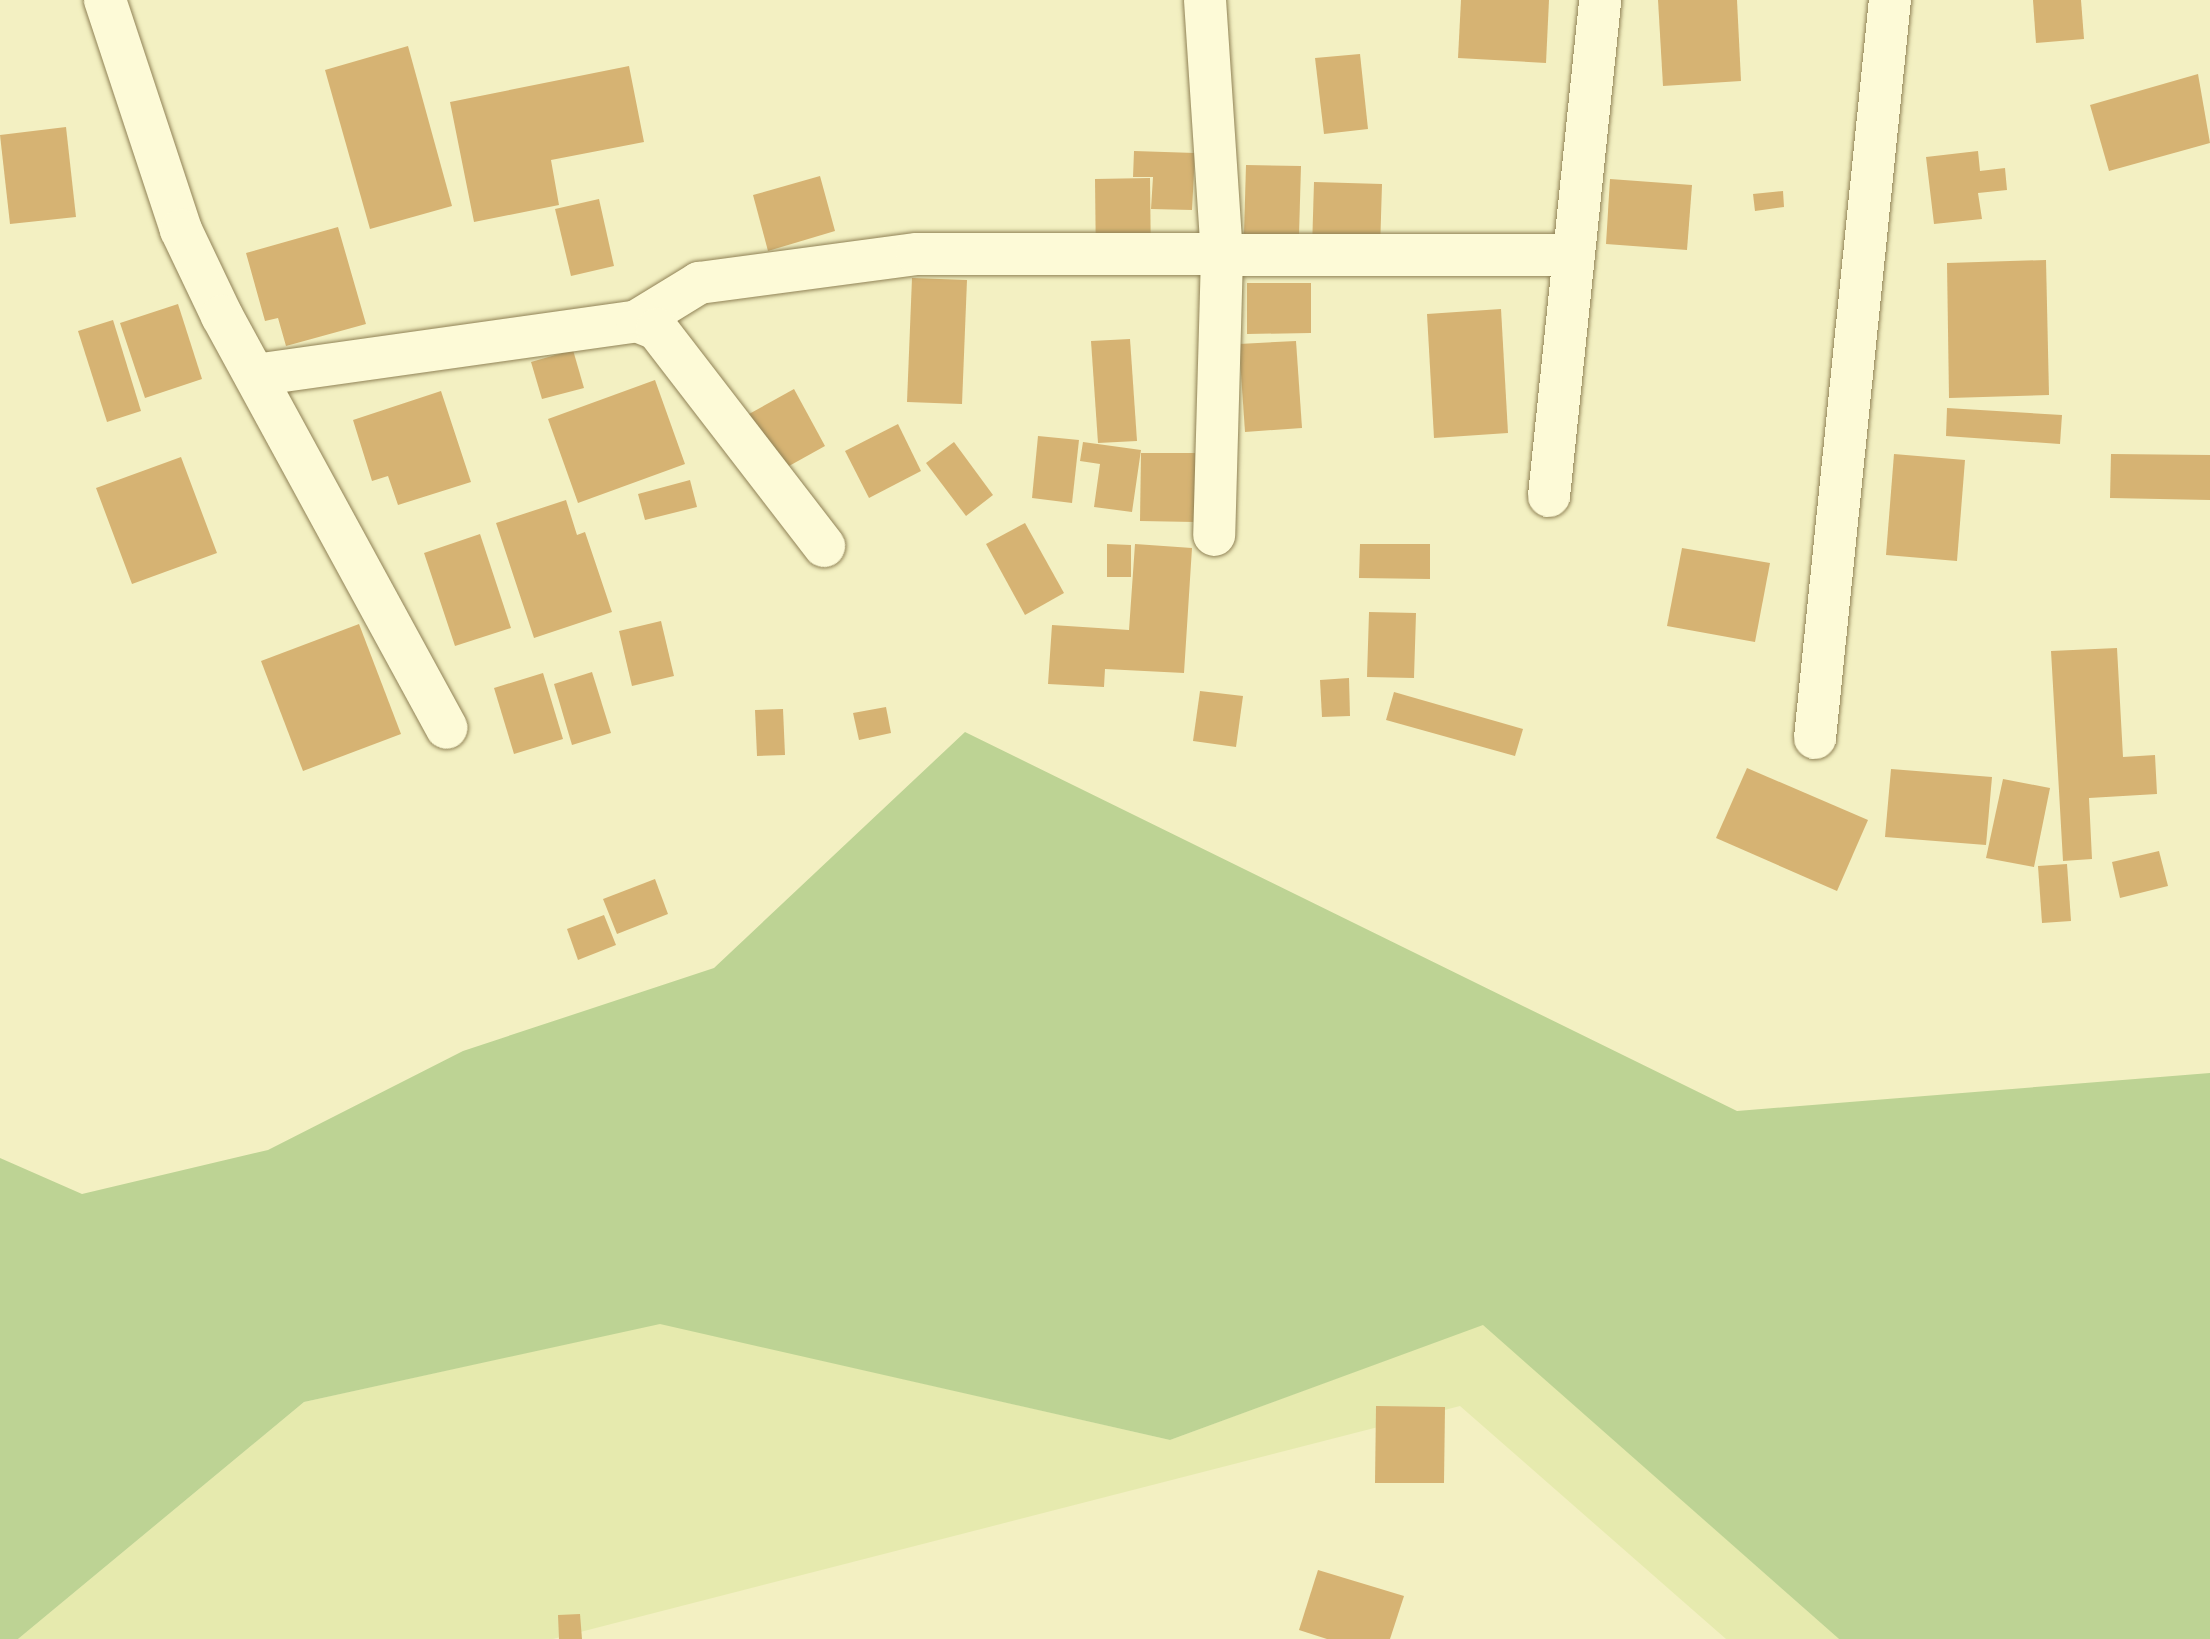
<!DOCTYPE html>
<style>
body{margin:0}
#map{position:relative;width:2210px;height:1639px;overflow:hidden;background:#f3f0c2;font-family:Bitter,serif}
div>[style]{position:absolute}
.farmland>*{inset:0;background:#e6eaae}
.green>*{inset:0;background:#bdd394}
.building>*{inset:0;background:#d6b373}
.roads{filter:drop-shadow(0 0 2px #908256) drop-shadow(0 0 2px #908256)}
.minor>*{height:42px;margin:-21px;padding:0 21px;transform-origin:21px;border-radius:21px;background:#fdfad7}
span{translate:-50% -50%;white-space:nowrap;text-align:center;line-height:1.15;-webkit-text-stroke:8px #faf7d3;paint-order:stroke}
</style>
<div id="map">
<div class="farmland">
<i style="clip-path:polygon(660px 1323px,1170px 1440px,1483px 1324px,1839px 1639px,1726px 1639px,1460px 1406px,553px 1639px,18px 1639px,304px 1402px)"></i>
</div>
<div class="green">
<i style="clip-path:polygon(965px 732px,1737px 1111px,2210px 1073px,2210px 1639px,1839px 1639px,1483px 1325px,1170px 1440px,660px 1324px,304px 1402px,18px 1639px,0 1639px,0 1158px,82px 1194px,268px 1150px,463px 1051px,714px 968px)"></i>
</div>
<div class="building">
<i style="clip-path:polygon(1461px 0,1549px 0,1546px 63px,1458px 58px)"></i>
<i style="clip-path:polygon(1658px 0,1737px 0,1741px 81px,1663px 86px)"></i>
<i style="clip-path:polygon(2033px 0,2081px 0,2084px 39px,2036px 43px)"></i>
<i style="clip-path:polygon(408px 46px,452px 206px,370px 229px,325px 70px)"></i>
<i style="clip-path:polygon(1360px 54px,1368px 129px,1324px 134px,1315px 58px)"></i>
<i style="clip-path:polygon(629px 66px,644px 142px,551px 160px,559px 205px,474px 222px,450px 102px)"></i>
<i style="clip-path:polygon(2198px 74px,2210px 143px,2109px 171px,2090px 105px)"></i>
<i style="clip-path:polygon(66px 127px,76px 217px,10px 224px,0 135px)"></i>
<i style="clip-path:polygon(1134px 151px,1195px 153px,1192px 210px,1151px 209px,1153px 177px,1133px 177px)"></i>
<i style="clip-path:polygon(1978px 151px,1980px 171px,2005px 168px,2007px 190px,1978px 193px,1982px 219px,1934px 224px,1926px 157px)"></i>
<i style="clip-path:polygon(1246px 165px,1301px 166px,1299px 235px,1244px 234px)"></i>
<i style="clip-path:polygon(820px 176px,835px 231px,768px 251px,753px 195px)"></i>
<i style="clip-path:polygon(1150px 178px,1151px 266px,1096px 267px,1095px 179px)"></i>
<i style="clip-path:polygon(1610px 179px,1692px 185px,1687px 250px,1606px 244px)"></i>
<i style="clip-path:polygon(1314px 182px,1382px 184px,1380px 250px,1312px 249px)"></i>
<i style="clip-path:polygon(1783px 191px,1784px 207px,1755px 211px,1753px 194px)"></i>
<i style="clip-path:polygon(599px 199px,614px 266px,571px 276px,555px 209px)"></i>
<i style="clip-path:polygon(338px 227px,366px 324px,286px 346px,278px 318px,265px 321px,246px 253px)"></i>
<i style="clip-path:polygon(2046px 260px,2049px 395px,1949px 398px,1947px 263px)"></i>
<i style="clip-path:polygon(912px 278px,967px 280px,962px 404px,907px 402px)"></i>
<i style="clip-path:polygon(1247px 283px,1311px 283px,1311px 333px,1247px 334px)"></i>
<i style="clip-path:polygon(178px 304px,202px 379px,145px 398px,120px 323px)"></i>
<i style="clip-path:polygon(1501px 309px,1508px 433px,1434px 438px,1427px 314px)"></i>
<i style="clip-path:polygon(113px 320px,141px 411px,107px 422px,78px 331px)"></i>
<i style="clip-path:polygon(1130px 339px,1137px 441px,1098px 443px,1091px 341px)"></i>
<i style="clip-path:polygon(1296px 341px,1302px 428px,1245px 432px,1239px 344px)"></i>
<i style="clip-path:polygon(573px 350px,584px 388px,542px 399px,531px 362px)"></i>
<i style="clip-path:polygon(655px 380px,685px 464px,578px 503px,548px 419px)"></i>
<i style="clip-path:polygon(794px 389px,825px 446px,771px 476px,740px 419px)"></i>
<i style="clip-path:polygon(441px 391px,471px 482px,398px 505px,388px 476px,372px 481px,353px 420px)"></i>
<i style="clip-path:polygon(1947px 408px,2062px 415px,2060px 444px,1946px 436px)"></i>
<i style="clip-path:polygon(898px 424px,921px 471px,869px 498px,845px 451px)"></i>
<i style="clip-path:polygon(1038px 436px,1079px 440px,1072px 503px,1032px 498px)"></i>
<i style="clip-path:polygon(954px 442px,993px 495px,966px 516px,926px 463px)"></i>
<i style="clip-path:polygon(1083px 442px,1141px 450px,1132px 512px,1094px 507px,1100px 464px,1080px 461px)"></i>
<i style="clip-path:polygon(1141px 453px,1195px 453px,1195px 522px,1140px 521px)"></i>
<i style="clip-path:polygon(1894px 454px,1965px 460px,1957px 561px,1886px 555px)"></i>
<i style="clip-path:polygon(2111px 454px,2210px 455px,2210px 500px,2110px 498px)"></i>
<i style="clip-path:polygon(181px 457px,217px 553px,132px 584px,96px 488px)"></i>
<i style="clip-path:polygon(690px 480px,697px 507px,645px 520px,638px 494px)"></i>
<i style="clip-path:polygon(566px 500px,577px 535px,585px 532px,612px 612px,534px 638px,496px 523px)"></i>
<i style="clip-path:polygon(1025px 523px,1064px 593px,1025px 615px,986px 544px)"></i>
<i style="clip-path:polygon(480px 534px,511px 628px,455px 646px,424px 553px)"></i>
<i style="clip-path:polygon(1107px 544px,1131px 545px,1131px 577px,1107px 577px)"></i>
<i style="clip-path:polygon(1135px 544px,1192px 548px,1184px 673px,1105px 669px,1104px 687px,1048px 684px,1052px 625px,1129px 630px)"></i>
<i style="clip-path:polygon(1360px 544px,1430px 544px,1430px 579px,1359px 578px)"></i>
<i style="clip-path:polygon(1682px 548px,1770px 563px,1755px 642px,1667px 626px)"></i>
<i style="clip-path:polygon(1369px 612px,1416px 613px,1414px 678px,1367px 677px)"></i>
<i style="clip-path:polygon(661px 621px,674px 676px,632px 686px,619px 631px)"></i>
<i style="clip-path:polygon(359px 624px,401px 734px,303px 771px,261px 661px)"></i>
<i style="clip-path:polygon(2117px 648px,2123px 757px,2155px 755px,2157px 794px,2089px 798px,2092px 859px,2063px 861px,2051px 651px)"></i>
<i style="clip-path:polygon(592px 672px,611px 733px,572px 745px,554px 684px)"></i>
<i style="clip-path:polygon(543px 673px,563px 739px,514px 754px,494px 688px)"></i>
<i style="clip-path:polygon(1349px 678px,1350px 716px,1322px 717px,1320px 680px)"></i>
<i style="clip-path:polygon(1200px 691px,1243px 696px,1236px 747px,1193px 741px)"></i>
<i style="clip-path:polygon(1394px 692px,1523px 729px,1515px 756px,1386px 720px)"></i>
<i style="clip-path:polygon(886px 707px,891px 733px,859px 740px,853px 713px)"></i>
<i style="clip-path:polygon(783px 709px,785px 755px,757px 756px,755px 710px)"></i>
<i style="clip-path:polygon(1747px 768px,1868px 820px,1837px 891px,1716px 838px)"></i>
<i style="clip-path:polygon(1891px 769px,1992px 777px,1986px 845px,1885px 837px)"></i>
<i style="clip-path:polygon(2003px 779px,2050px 788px,2034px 867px,1986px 858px)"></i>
<i style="clip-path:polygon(2159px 851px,2168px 886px,2120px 898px,2112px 862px)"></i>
<i style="clip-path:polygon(2067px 864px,2071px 921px,2042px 923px,2038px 866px)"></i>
<i style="clip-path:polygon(655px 879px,668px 914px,617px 934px,603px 899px)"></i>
<i style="clip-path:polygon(604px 915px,616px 945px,578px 960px,567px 929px)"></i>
<i style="clip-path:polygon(1376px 1406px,1445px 1407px,1444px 1483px,1375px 1483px)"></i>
<i style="clip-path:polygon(1318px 1570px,1404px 1596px,1390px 1639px,1327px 1639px,1299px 1630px)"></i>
<i style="clip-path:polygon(580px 1614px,582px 1639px,559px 1639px,558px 1615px)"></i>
</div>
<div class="roads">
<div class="minor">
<i style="left:105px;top:0;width:242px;rotate:71.7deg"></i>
<i style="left:181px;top:230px;width:95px;rotate:64.5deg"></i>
<i style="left:222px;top:316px;width:469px;rotate:61.4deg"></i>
<i style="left:1205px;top:0;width:257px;rotate:86.2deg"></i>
<i style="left:1222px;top:256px;width:279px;rotate:91.6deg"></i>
<i style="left:637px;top:321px;width:73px;rotate:-31.5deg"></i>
<i style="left:699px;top:283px;width:220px;rotate:-7.6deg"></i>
<i style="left:917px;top:254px;width:657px;rotate:0.09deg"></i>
<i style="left:255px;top:375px;width:386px;rotate:-8deg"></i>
<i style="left:637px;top:321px;width:22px;rotate:22deg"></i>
<i style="left:657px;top:329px;width:274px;rotate:52.4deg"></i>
<i style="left:1549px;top:496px;width:499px;rotate:-84.1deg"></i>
<i style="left:1815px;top:738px;width:742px;rotate:-84.2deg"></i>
</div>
</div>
</div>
